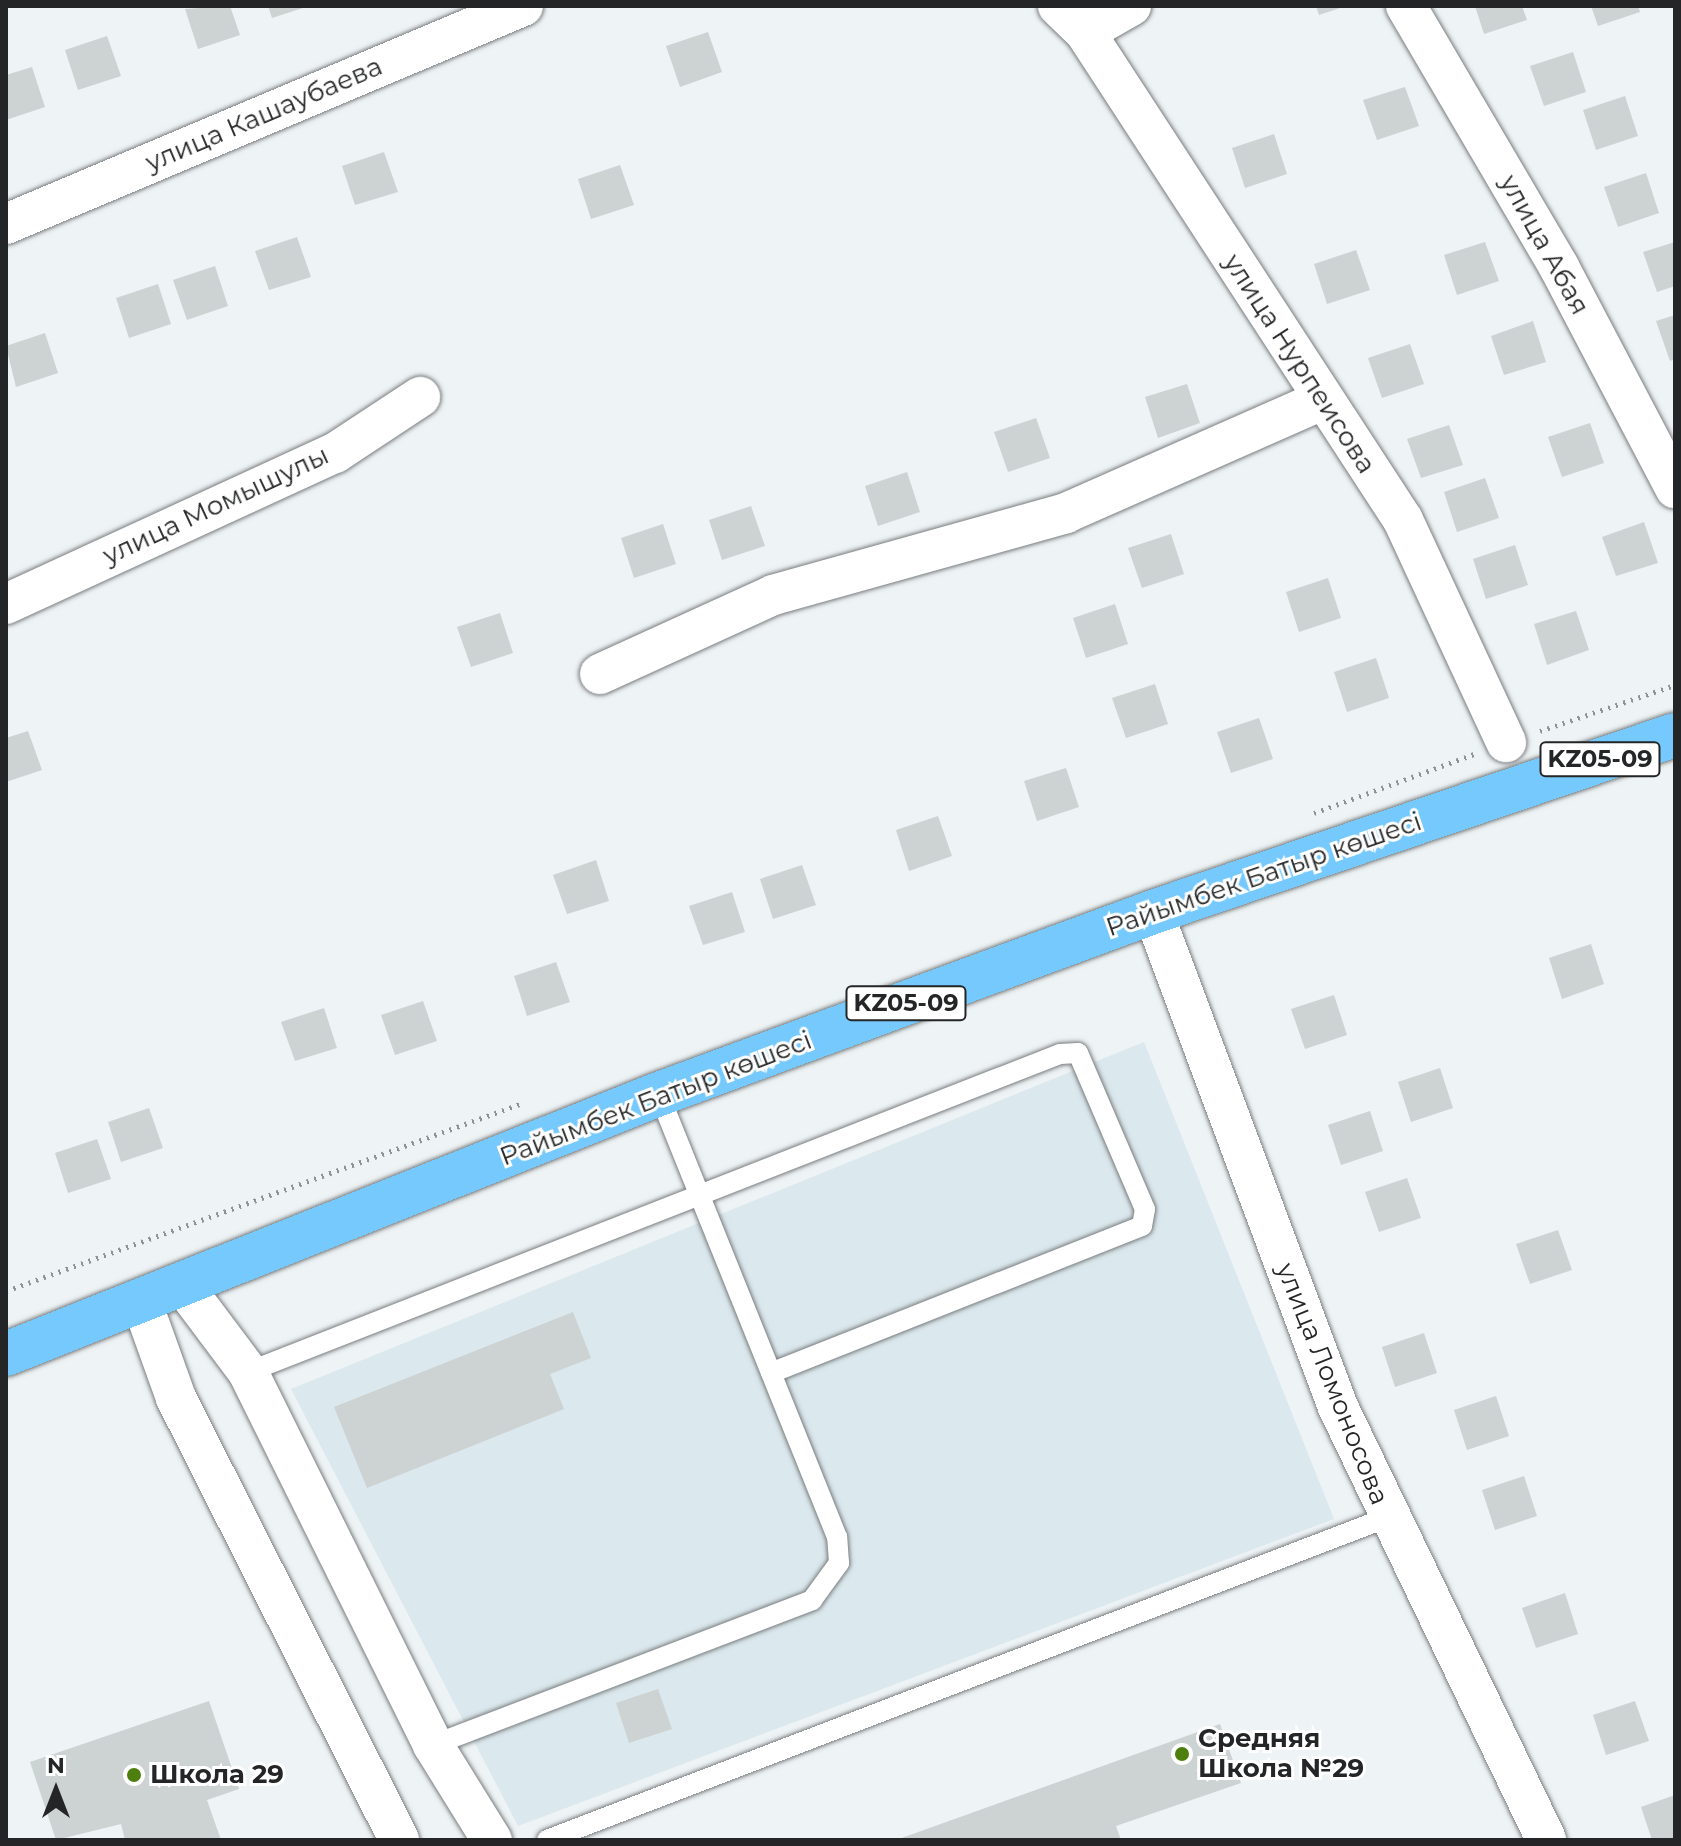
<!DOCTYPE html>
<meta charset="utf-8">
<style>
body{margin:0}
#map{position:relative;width:1681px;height:1846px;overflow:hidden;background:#eef3f5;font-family:Montserrat,sans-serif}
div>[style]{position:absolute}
.built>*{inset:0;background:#dbe8ed}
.building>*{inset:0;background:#cdd2d3}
.path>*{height:5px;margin-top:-2.5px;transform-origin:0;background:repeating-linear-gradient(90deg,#8e9293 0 2px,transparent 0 8px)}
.roads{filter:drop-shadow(0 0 2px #797d7f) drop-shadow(0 0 2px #797d7f)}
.service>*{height:20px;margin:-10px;padding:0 10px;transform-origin:10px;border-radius:10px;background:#fff}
.minor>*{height:40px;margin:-20px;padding:0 20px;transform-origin:20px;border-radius:20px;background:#fff}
.primary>*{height:44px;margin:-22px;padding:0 22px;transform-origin:22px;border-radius:22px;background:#76c9fd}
.dots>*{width:22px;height:22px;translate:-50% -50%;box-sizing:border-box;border:4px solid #fff;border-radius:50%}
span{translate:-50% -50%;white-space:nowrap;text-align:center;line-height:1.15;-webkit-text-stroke:6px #fff;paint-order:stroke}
.shield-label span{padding:2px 6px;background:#fff;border:2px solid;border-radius:6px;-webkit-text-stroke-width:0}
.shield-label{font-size:24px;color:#242526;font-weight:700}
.street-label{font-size:26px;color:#242526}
.poi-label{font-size:26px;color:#242526;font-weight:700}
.left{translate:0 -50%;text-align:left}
.frame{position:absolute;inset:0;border:8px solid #242526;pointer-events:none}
.north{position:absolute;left:16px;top:1750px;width:80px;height:80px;-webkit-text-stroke:6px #fff;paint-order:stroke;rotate:0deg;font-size:22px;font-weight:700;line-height:32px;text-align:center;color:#242526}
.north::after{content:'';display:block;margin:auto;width:28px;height:36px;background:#242526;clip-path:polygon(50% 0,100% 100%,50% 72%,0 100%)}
</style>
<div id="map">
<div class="built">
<i style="clip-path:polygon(1144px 1042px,1334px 1519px,518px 1826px,291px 1389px)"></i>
</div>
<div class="building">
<i style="clip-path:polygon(230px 6px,240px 35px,198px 49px,185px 9px)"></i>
<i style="clip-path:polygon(268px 6px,306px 6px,306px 7px,272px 18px)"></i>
<i style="clip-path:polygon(1316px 6px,1343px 6px,1343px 7px,1319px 15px)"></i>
<i style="clip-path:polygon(1475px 6px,1522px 6px,1527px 20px,1484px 34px)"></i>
<i style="clip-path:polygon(1591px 6px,1638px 6px,1640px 12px,1598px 26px)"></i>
<i style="clip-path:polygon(708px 32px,722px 72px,680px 87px,666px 46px)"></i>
<i style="clip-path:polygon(107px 36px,121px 76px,78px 90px,65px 50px)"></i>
<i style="clip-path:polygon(1573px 52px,1586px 92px,1544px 106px,1530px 66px)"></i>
<i style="clip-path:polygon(32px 67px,45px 107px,6px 120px,6px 75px)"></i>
<i style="clip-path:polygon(1405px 87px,1419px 126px,1377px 140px,1363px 100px)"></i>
<i style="clip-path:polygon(1625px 96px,1638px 136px,1596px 150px,1583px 110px)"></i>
<i style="clip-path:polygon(1274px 134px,1287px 174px,1245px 188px,1232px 148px)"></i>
<i style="clip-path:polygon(384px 152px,398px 192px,355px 205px,342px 166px)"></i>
<i style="clip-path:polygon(620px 165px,634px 205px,591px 219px,578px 179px)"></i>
<i style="clip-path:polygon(1646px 173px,1659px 213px,1618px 227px,1604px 187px)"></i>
<i style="clip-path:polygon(297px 237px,311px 277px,269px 290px,255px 251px)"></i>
<i style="clip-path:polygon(1485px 242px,1499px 281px,1457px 295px,1444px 255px)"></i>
<i style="clip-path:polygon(1675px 242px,1675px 286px,1657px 292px,1643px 252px)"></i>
<i style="clip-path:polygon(1356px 250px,1370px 290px,1327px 304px,1314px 264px)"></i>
<i style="clip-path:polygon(215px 266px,228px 306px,187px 320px,173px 280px)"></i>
<i style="clip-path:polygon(158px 284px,171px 324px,129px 338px,116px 298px)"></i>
<i style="clip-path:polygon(1675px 315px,1675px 359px,1670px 361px,1656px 321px)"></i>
<i style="clip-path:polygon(1533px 321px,1546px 362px,1504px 375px,1491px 336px)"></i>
<i style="clip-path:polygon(45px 333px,58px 373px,16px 387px,6px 346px)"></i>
<i style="clip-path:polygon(1410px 344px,1424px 384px,1382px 398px,1368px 358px)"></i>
<i style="clip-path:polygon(1187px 384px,1200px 423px,1158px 438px,1145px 397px)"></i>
<i style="clip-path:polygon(1036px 418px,1050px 458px,1008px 472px,994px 432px)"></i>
<i style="clip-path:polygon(1590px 423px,1604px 463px,1562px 477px,1548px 437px)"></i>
<i style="clip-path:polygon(1449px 425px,1463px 465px,1421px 478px,1407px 439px)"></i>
<i style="clip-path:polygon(907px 472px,920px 512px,878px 526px,865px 486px)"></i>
<i style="clip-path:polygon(1485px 478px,1499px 518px,1457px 532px,1444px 492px)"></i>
<i style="clip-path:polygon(751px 506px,765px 546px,722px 560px,709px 520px)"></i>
<i style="clip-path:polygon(1644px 522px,1658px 563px,1616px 576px,1602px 537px)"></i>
<i style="clip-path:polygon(663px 524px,676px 564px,634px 578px,621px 538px)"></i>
<i style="clip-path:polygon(1171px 534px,1184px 574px,1142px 588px,1128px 548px)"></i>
<i style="clip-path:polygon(1515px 545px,1528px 585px,1486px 599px,1473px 559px)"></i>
<i style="clip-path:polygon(1328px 578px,1341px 618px,1299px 632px,1286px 592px)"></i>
<i style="clip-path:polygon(1115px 604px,1128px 644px,1086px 658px,1073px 618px)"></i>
<i style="clip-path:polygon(1576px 611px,1589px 650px,1547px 665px,1534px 624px)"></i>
<i style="clip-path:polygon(500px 613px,513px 653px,471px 667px,457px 627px)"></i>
<i style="clip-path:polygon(1376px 658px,1389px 698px,1347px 712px,1334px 672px)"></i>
<i style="clip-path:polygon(1155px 684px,1168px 724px,1126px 738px,1112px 698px)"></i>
<i style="clip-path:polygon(1259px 718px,1273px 759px,1231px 773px,1217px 732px)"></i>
<i style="clip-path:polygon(28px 731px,42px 770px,6px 782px,6px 738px)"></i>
<i style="clip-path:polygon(1066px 768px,1079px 807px,1037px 821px,1024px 781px)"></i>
<i style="clip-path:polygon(938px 816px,952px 856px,909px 871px,896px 830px)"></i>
<i style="clip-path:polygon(596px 860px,609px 901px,567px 914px,553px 875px)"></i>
<i style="clip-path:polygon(802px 865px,816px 905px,773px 919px,760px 879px)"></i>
<i style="clip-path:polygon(732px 892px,745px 932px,703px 945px,689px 906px)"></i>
<i style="clip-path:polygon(1591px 944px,1604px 984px,1562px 999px,1549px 958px)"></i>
<i style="clip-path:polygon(556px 962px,570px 1002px,527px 1016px,514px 976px)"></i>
<i style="clip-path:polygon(1334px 995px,1347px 1035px,1305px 1049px,1291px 1009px)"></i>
<i style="clip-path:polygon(423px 1001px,437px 1041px,395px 1055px,381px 1015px)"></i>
<i style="clip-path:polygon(324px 1008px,337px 1048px,295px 1061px,281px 1022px)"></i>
<i style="clip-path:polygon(1440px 1068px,1453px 1108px,1411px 1122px,1398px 1082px)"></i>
<i style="clip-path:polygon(149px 1108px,163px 1148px,121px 1162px,108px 1122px)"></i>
<i style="clip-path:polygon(1370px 1111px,1383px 1151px,1341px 1165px,1328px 1125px)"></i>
<i style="clip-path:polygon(97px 1139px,111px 1179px,68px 1193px,55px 1153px)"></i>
<i style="clip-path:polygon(1407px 1178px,1421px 1218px,1379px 1232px,1365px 1192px)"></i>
<i style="clip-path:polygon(1558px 1230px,1572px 1270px,1530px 1284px,1516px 1244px)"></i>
<i style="clip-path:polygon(573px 1312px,591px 1358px,550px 1374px,564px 1409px,367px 1488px,334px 1407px)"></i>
<i style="clip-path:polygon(1424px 1333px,1437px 1373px,1395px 1387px,1382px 1347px)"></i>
<i style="clip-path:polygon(1496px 1396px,1509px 1436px,1467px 1450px,1454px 1410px)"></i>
<i style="clip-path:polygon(1524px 1476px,1537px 1516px,1495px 1530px,1482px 1490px)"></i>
<i style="clip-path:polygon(1565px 1593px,1578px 1634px,1536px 1648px,1522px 1608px)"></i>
<i style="clip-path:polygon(658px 1689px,672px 1729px,629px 1743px,616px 1703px)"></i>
<i style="clip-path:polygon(209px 1701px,239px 1789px,207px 1800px,221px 1840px,125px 1840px,121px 1824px,56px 1840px,30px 1762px)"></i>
<i style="clip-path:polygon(1635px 1701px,1649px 1741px,1606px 1755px,1593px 1715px)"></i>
<i style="clip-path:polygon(1220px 1724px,1241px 1783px,1116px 1826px,1121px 1840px,896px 1840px)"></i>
<i style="clip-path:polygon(1675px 1795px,1675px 1840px,1652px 1840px,1641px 1807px)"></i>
</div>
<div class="path">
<i style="left:1540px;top:731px;width:143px;rotate:-18.8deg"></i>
<i style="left:1314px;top:813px;width:171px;rotate:-20.2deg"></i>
<i style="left:6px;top:1291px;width:547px;rotate:-19.99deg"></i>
</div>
<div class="roads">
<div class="service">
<i style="left:248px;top:1372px;width:872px;rotate:-21.39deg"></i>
<i style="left:1060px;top:1054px;width:18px;rotate:-3deg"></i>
<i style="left:1078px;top:1053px;width:170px;rotate:66.8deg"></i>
<i style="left:1145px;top:1209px;width:17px;rotate:100deg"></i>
<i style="left:1142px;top:1226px;width:399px;rotate:158.4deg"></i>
<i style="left:433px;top:1745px;width:406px;rotate:-20.9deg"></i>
<i style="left:812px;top:1600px;width:46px;rotate:-53.9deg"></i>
<i style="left:839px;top:1563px;width:26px;rotate:-94deg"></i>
<i style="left:837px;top:1537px;width:477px;rotate:-111.9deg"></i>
<i style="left:547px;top:1840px;width:899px;rotate:-21deg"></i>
</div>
<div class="minor">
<i style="left:1058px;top:6px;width:37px;rotate:44deg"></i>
<i style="left:1085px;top:32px;width:582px;rotate:56.91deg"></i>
<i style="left:1403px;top:520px;width:245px;rotate:65.1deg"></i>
<i style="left:1406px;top:6px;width:303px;rotate:59.6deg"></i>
<i style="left:1559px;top:267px;width:250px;rotate:62.3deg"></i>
<i style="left:1085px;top:32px;width:53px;rotate:-29.5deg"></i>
<i style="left:6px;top:224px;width:561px;rotate:-22.86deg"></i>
<i style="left:6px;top:604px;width:362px;rotate:-24.7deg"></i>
<i style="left:335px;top:453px;width:102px;rotate:-33.4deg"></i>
<i style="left:600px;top:674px;width:190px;rotate:-24.5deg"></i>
<i style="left:773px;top:595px;width:304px;rotate:-15.6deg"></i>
<i style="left:1066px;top:513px;width:278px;rotate:-23.8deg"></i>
<i style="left:1153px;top:912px;width:528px;rotate:69.51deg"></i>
<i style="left:1338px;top:1407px;width:480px;rotate:64.3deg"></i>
<i style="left:185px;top:1288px;width:105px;rotate:53.1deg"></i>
<i style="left:248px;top:1372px;width:416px;rotate:63.6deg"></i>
<i style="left:433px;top:1745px;width:112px;rotate:58.2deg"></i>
<i style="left:142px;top:1303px;width:101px;rotate:70.3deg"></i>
<i style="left:176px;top:1398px;width:495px;rotate:63.2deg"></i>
</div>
<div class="primary">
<i style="left:6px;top:1354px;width:703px;rotate:-21.71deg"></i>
<i style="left:659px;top:1094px;width:526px;rotate:-20.22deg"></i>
<i style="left:1153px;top:912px;width:551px;rotate:-18.73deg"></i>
</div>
</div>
<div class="dots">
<i style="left:1182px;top:1754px;background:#4e7f0e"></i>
<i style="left:134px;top:1775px;background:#4e7f0e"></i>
</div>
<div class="shield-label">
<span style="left:1600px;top:759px">KZ05-09</span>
<span style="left:906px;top:1003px">KZ05-09</span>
</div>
<div class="street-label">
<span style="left:264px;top:115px;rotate:-23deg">улица Кашаубаева</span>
<span style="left:1544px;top:245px;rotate:61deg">улица Абая</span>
<span style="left:1299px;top:364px;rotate:57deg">улица Нурпеисова</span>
<span style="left:216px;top:506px;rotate:-25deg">улица Момышулы</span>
<span style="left:1264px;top:875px;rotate:-19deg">Райымбек Батыр көшесі</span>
<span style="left:656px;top:1099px;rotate:-21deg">Райымбек Батыр көшесі</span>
<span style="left:1332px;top:1384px;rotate:68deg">улица Ломоносова</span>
</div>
<div class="poi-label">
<span class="left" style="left:1198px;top:1754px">Средняя<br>Школа №29</span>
<span class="left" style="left:150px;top:1775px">Школа 29</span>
</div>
<div class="frame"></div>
<div class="north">N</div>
</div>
